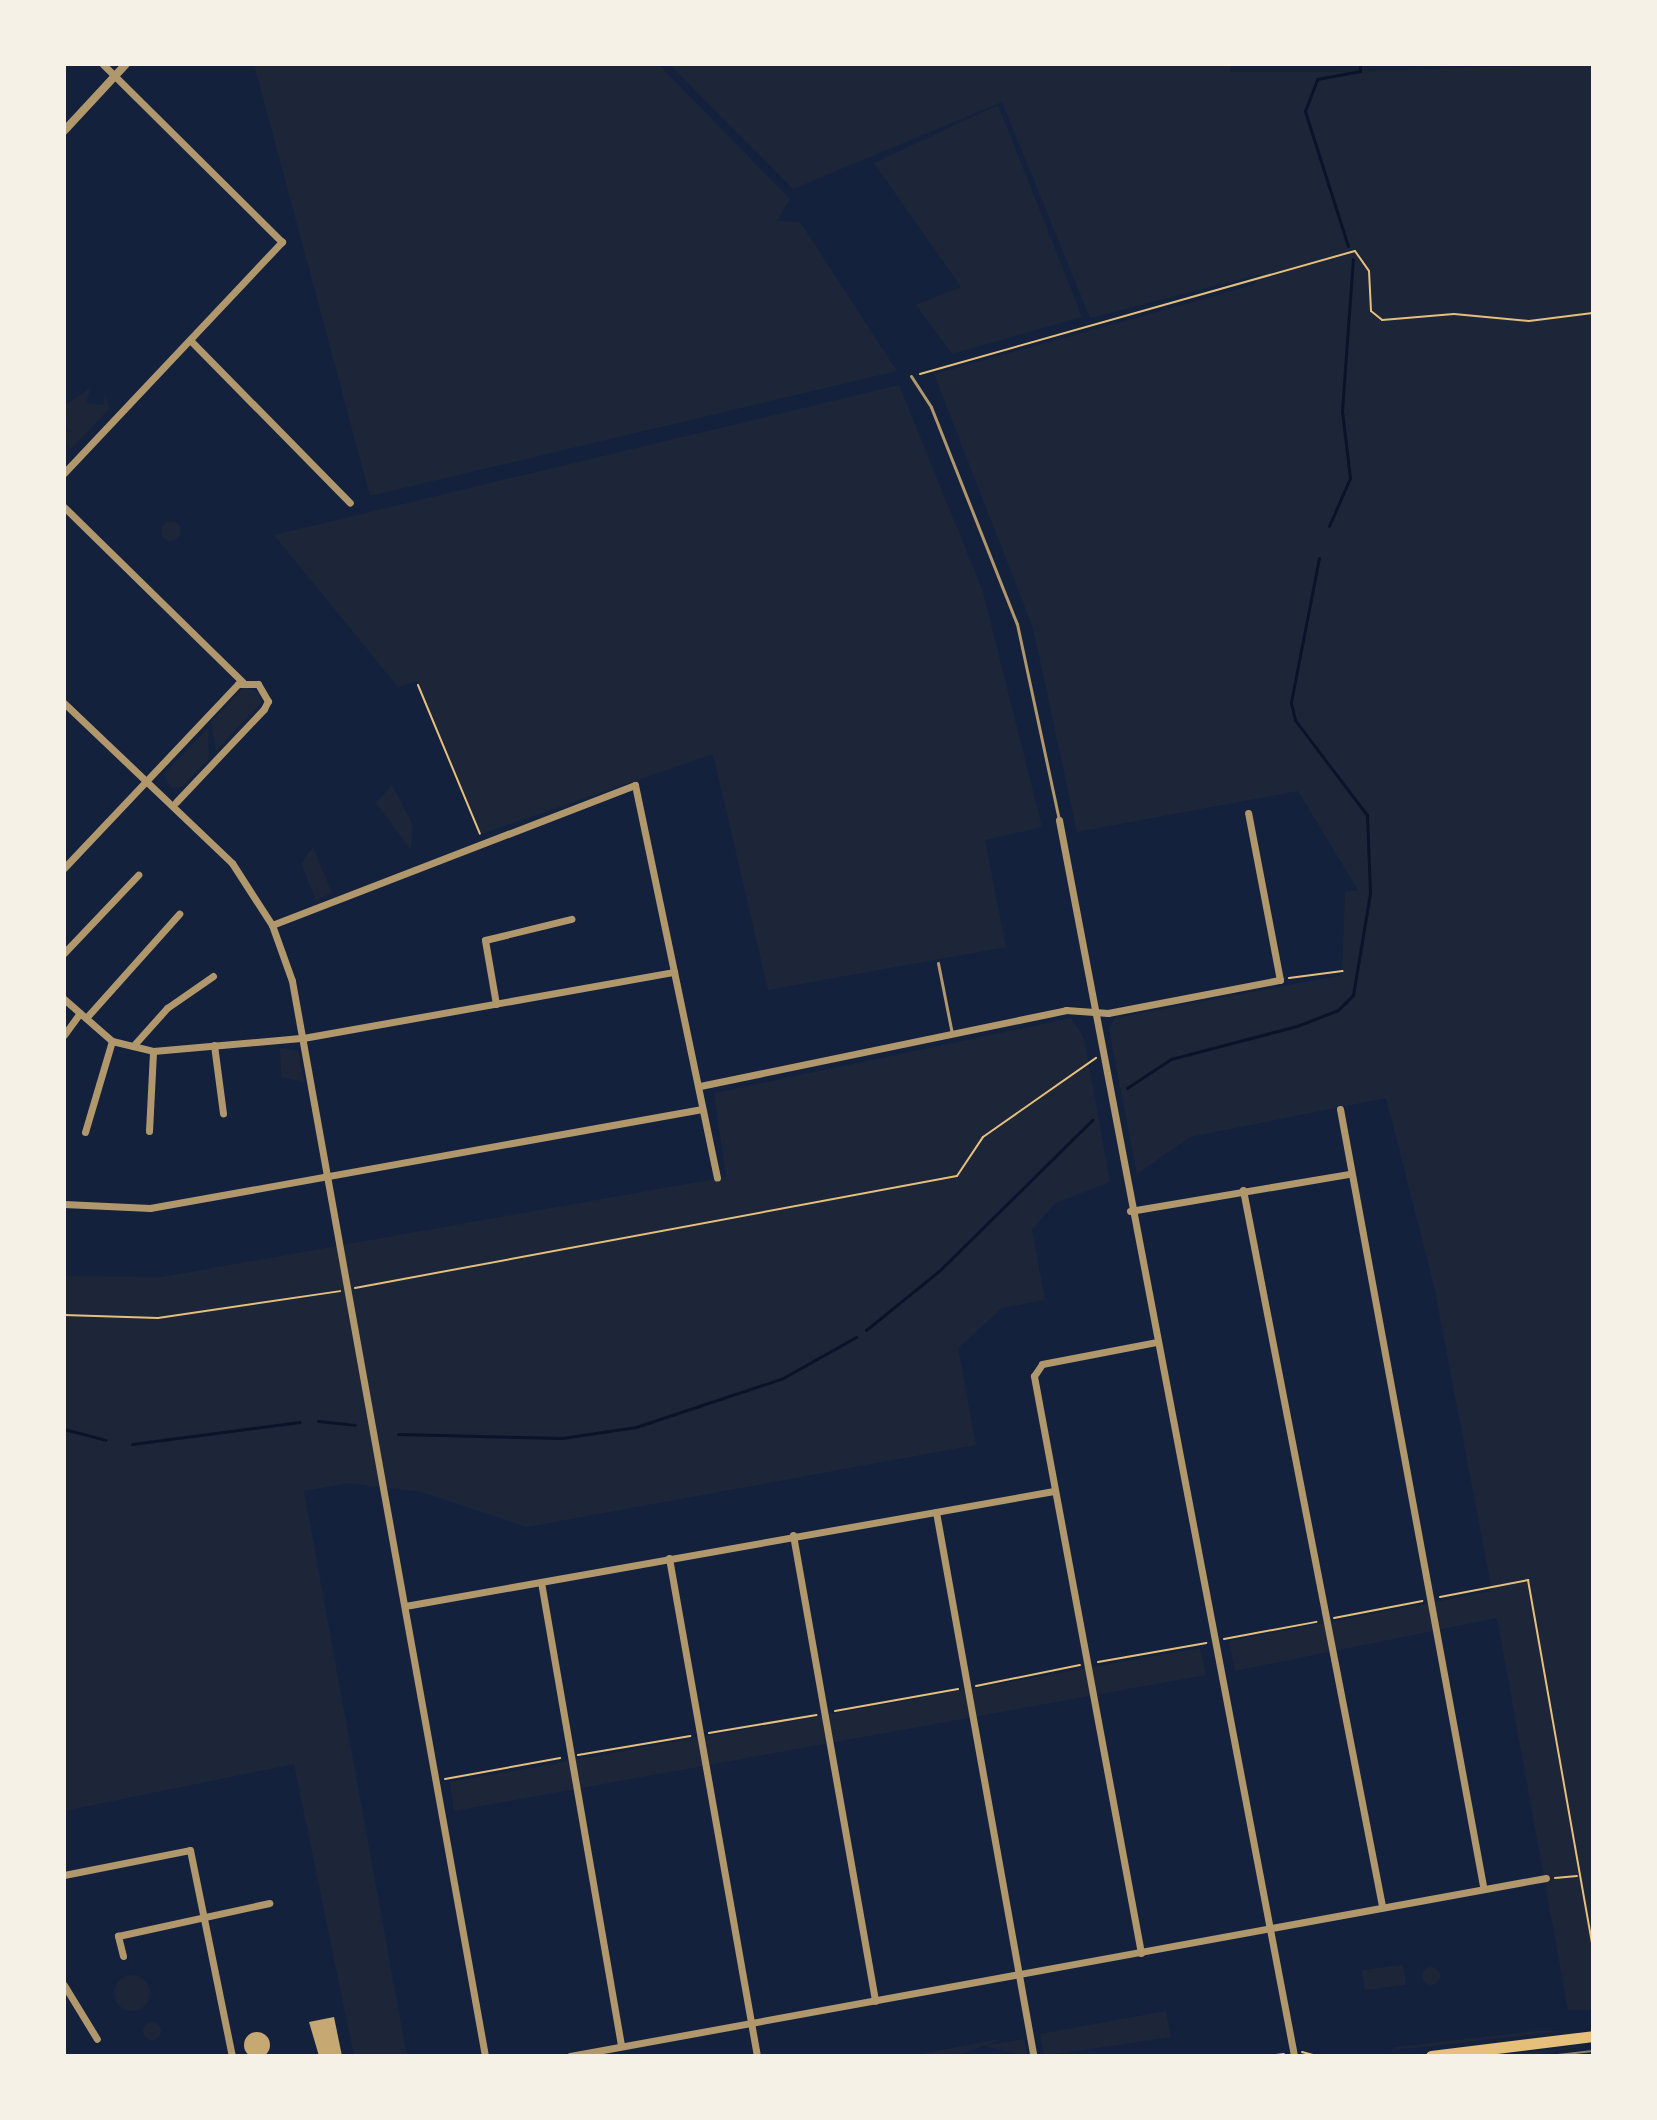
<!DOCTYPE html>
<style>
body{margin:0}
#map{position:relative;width:1657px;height:2120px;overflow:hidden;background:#14213d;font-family:"Golos Text",sans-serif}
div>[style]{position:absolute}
.green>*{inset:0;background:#1d2539}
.round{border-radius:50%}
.stream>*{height:3px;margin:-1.5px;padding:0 1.5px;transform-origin:1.5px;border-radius:1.5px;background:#0b132b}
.building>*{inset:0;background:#c6a872}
.path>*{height:2px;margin:-1px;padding:0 1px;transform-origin:1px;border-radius:1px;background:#e5c07b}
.service>*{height:3px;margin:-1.5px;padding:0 1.5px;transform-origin:1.5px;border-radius:1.5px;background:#b1986c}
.minor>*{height:7px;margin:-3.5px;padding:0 3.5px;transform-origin:3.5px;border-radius:3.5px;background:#b1986c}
.tertiary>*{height:8px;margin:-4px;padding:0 4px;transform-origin:4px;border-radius:4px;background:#b1986c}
.primary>*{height:11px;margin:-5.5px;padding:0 5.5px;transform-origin:5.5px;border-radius:5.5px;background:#e5c07b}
.tram>*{height:2px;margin:-1px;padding:0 1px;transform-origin:1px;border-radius:1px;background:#918062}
span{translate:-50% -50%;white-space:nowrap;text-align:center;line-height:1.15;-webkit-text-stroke:7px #f6f1e7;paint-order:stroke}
.frame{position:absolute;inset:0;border:66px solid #f6f1e7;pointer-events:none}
</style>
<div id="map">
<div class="green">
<i style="clip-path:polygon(254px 64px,658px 64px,790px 199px,777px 221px,800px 222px,897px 371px,370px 496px)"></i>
<i style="clip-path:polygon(669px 64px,1231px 64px,1230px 72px,1325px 72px,1593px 64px,1593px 2010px,1568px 2010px,1497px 1618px,1235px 1671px,1229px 1641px,1492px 1591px,1434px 1286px,1386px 1098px,1190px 1137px,1137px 1174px,1109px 1029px,1115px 1018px,1342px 975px,1345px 892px,1358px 890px,1298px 791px,1077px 832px,1033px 628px,934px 374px,1254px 285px,1261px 274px,1090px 318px,1002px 102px,793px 189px)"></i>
<i style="clip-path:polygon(998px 105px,1082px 317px,952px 354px,916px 305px,961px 287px,874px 163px)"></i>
<i style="clip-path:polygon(899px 385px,983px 592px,1042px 827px,985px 840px,1006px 947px,768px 990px,713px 754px,481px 834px,417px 681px,398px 687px,274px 535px)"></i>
<i style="clip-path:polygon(91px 387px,86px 403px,104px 405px,105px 393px,109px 409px,70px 450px,64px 433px,75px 430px,68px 430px,64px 406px)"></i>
<i class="round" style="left:161px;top:521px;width:20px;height:20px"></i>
<i style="clip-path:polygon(244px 687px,260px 693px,261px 703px,216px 751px,211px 722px)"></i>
<i style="clip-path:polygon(208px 728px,209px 759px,182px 787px,171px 788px,164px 774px)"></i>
<i style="clip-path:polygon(392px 785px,413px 825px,411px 850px,376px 803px)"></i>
<i style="clip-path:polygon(313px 847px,332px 893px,316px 900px,301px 864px)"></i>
<i style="clip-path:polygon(1071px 1018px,1084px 1038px,1110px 1182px,1056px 1203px,1032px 1229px,1045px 1300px,1002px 1308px,958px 1348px,976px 1445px,527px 1527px,422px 1492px,348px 1483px,304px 1491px,407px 2056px,354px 2056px,294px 1764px,64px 1811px,64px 1276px,162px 1277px,726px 1177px,714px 1093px)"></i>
<i style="clip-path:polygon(280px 1048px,298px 1051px,304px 1082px,281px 1077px)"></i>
<i style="clip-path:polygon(1200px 1648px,1206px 1675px,454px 1811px,450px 1782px)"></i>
<i style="clip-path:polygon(1403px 1965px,1406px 1985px,1365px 1990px,1362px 1970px)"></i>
<i class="round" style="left:1422px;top:1967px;width:18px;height:18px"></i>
<i class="round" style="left:114px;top:1975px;width:36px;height:36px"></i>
<i style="clip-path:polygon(1166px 2011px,1171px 2037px,1044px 2056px,1040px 2034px)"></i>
<i class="round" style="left:143px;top:2022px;width:18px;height:18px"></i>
<i style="clip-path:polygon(1537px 2031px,1562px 2031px,1390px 2051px,1395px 2047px)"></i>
<i style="clip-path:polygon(1005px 2038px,956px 2056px,925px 2056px,925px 2053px)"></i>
<i style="clip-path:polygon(1024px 2039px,1028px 2056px,987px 2047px,988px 2045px)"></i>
<i style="clip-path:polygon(1593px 2045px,1526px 2056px,1493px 2056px,1538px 2051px)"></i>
</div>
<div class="stream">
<i style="left:1348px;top:246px;width:142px;rotate:-107.7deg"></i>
<i style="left:1305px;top:111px;width:34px;rotate:-69deg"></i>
<i style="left:1317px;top:79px;width:44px;rotate:-10.5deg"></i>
<i style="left:1360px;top:71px;width:6px;rotate:-90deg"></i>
<i style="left:1329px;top:526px;width:52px;rotate:-66.4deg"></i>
<i style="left:1350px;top:478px;width:67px;rotate:-96.8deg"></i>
<i style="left:1342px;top:411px;width:152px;rotate:-85.9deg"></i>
<i style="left:1127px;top:1088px;width:53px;rotate:-33.4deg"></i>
<i style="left:1171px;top:1059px;width:130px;rotate:-14.7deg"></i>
<i style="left:1297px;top:1026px;width:44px;rotate:-21.3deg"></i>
<i style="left:1338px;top:1010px;width:21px;rotate:-45deg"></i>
<i style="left:1353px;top:995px;width:103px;rotate:-80.5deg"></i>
<i style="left:1370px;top:893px;width:78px;rotate:-92.2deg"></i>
<i style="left:1367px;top:815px;width:119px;rotate:-127.2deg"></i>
<i style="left:1295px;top:720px;width:18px;rotate:-103deg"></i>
<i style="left:1291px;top:702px;width:147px;rotate:-79deg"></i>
<i style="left:866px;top:1330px;width:95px;rotate:-39deg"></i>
<i style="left:940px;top:1270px;width:214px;rotate:-44.6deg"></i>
<i style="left:318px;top:1421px;width:37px;rotate:6deg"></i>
<i style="left:64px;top:1429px;width:43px;rotate:14.7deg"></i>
<i style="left:398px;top:1434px;width:164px;rotate:1.4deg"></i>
<i style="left:562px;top:1438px;width:75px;rotate:-8.5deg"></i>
<i style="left:636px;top:1427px;width:155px;rotate:-18.4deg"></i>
<i style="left:783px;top:1378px;width:84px;rotate:-29.3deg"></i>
<i style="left:132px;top:1444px;width:169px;rotate:-7.5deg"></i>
</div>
<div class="building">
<i style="clip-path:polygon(334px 2017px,342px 2056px,319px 2056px,309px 2022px)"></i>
<i class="round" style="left:244px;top:2032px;width:26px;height:26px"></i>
</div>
<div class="path">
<i style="left:1236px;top:65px;width:1px;rotate:-90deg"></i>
<i style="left:920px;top:374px;width:452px;rotate:-15.8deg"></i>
<i style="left:1355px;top:251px;width:24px;rotate:55deg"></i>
<i style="left:1369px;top:271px;width:40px;rotate:87.1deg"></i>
<i style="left:1371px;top:311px;width:14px;rotate:39deg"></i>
<i style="left:1382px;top:320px;width:72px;rotate:-4.8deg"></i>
<i style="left:1454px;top:314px;width:75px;rotate:5.3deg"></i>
<i style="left:1529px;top:321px;width:64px;rotate:-7.1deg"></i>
<i style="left:418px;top:685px;width:161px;rotate:67.4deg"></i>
<i style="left:1289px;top:978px;width:54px;rotate:-7.4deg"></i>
<i style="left:355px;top:1288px;width:612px;rotate:-10.54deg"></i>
<i style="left:957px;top:1176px;width:47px;rotate:-56.3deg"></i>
<i style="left:983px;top:1137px;width:138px;rotate:-35deg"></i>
<i style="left:64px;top:1315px;width:94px;rotate:1.8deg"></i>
<i style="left:158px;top:1318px;width:184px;rotate:-8.4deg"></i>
<i style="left:1440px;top:1597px;width:90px;rotate:-10.9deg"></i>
<i style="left:1528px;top:1580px;width:375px;rotate:80deg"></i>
<i style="left:1334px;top:1618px;width:90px;rotate:-10.9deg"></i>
<i style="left:1224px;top:1639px;width:94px;rotate:-10.5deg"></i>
<i style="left:1098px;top:1662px;width:110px;rotate:-10deg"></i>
<i style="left:976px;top:1686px;width:106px;rotate:-11.4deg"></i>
<i style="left:835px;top:1711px;width:125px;rotate:-10.1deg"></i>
<i style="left:709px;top:1733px;width:109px;rotate:-9.5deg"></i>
<i style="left:578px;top:1755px;width:114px;rotate:-9.6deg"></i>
<i style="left:445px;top:1779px;width:117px;rotate:-10.3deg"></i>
<i style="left:1555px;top:1878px;width:22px;rotate:-5deg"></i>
<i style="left:1302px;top:2052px;width:16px;rotate:15deg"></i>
<i style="left:1269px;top:2056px;width:15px;rotate:-8deg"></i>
</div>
<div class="service">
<i style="left:911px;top:376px;width:37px;rotate:57deg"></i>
<i style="left:931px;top:407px;width:233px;rotate:68.4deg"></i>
<i style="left:1017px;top:624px;width:200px;rotate:77.9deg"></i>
<i style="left:938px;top:963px;width:72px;rotate:78.8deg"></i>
</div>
<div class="minor">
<i style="left:190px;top:340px;width:228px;rotate:45.5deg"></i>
<i style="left:64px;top:473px;width:318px;rotate:-46.7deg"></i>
<i style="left:282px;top:242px;width:252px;rotate:-135.2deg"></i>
<i style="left:64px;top:507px;width:250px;rotate:44.4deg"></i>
<i style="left:64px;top:703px;width:232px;rotate:43.6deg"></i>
<i style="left:232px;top:863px;width:74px;rotate:57.2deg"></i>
<i style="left:272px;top:925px;width:59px;rotate:70.3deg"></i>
<i style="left:292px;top:981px;width:1092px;rotate:79.82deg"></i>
<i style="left:1059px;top:820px;width:1258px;rotate:79.23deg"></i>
<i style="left:64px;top:868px;width:253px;rotate:-46.6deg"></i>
<i style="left:238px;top:684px;width:20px"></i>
<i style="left:258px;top:684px;width:20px;rotate:60deg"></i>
<i style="left:268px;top:701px;width:9px;rotate:117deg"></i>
<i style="left:264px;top:709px;width:128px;rotate:133.4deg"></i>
<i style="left:272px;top:925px;width:389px;rotate:-21.1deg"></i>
<i style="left:635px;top:785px;width:401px;rotate:78.2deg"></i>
<i style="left:64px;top:953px;width:108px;rotate:-46.5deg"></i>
<i style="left:64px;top:999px;width:64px;rotate:41.2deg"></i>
<i style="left:112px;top:1041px;width:42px;rotate:13.7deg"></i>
<i style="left:153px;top:1051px;width:151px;rotate:-5deg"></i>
<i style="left:303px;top:1038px;width:377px;rotate:-10.1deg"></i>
<i style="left:496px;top:1004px;width:65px;rotate:-99.8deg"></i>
<i style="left:485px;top:940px;width:89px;rotate:-13.7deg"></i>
<i style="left:86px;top:1018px;width:140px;rotate:-48.2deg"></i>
<i style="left:64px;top:1035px;width:27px;rotate:-54deg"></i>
<i style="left:214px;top:1045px;width:69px;rotate:82.5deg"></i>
<i style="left:133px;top:1046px;width:51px;rotate:-48.2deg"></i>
<i style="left:167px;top:1008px;width:56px;rotate:-34.8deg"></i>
<i style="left:700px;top:1086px;width:374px;rotate:-11.7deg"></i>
<i style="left:1066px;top:1010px;width:42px;rotate:4.1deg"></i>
<i style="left:1108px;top:1013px;width:175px;rotate:-10.9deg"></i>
<i style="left:1280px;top:980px;width:170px;rotate:-100.8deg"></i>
<i style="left:1340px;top:1109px;width:790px;rotate:79.57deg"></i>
<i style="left:149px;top:1131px;width:80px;rotate:-87.1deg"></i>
<i style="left:85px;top:1132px;width:95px;rotate:-73.5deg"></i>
<i style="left:1243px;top:1190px;width:729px;rotate:79.01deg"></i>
<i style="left:64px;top:1204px;width:86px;rotate:2.7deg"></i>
<i style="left:150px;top:1208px;width:561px;rotate:-10.17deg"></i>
<i style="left:1130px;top:1211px;width:221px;rotate:-9.6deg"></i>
<i style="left:936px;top:1512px;width:550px;rotate:79.84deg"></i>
<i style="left:793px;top:1535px;width:473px;rotate:80deg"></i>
<i style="left:669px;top:1558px;width:506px;rotate:79.98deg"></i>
<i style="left:541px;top:1582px;width:470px;rotate:80.2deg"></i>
<i style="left:405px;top:1606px;width:659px;rotate:-10.05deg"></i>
<i style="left:64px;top:1875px;width:128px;rotate:-11.2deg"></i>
<i style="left:190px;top:1850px;width:210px;rotate:78.5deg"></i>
<i style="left:1141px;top:1953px;width:587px;rotate:-100.51deg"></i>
<i style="left:1034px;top:1376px;width:14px;rotate:-56deg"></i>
<i style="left:1042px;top:1364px;width:116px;rotate:-10.9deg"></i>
<i style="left:123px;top:1956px;width:21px;rotate:-104deg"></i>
<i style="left:118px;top:1936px;width:155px;rotate:-12.3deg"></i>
<i style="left:64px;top:1985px;width:63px;rotate:58.6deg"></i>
<i style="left:570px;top:2056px;width:992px;rotate:-10.34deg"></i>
</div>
<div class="tertiary">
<i style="left:64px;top:131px;width:91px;rotate:-47.2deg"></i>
</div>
<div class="primary">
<i style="left:1431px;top:2056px;width:163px;rotate:-7deg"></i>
</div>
<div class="tram">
<i style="left:967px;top:2056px;width:39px"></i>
<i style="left:1549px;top:2056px;width:44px;rotate:-6.5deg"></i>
</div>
<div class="frame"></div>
</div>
